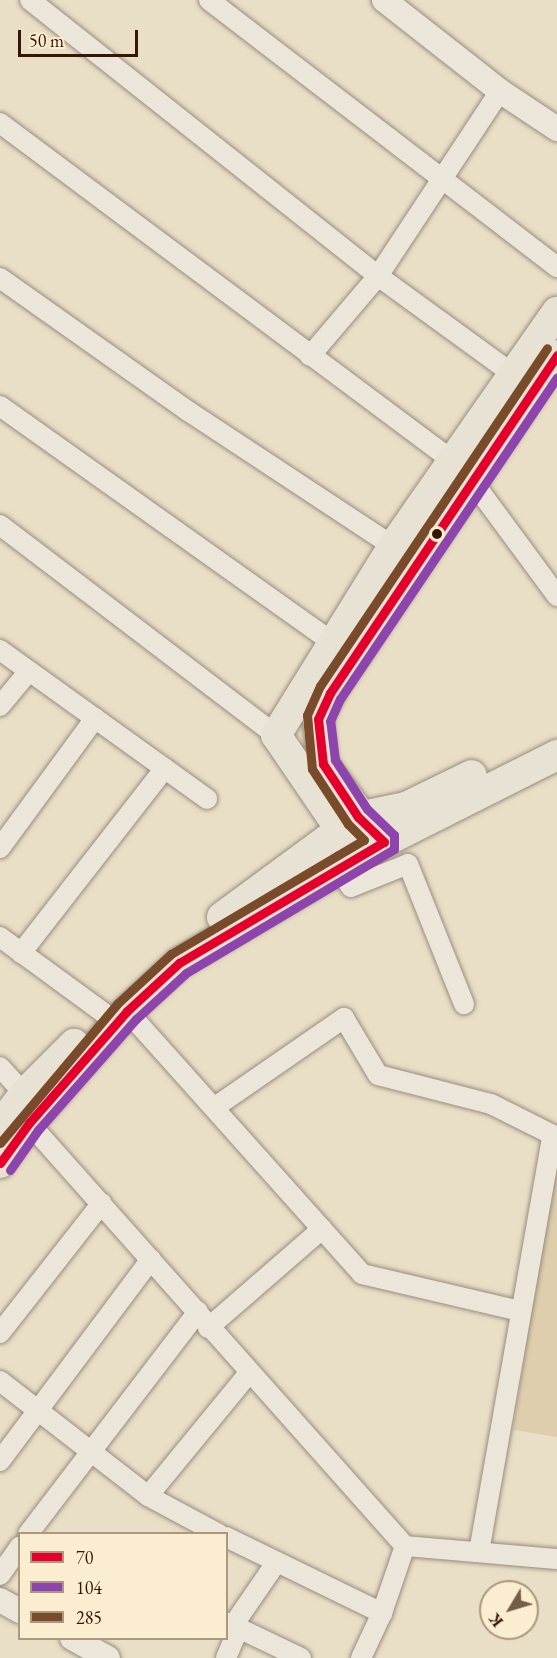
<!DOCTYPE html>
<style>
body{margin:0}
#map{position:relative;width:557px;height:1658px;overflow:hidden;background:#e9dec6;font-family:"EB Garamond",serif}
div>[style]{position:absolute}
.green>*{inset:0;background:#dfcead}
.roads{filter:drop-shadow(0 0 2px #988d7e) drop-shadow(0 0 2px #988d7e)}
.minor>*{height:20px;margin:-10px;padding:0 10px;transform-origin:10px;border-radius:10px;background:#ece6da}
.tertiary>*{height:24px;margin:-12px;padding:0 12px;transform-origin:12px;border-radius:12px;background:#ece6da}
.primary>*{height:30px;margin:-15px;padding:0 15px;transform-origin:15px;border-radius:15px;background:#e8e2d4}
.bus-1>*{height:9px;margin:-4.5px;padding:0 4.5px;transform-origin:4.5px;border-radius:4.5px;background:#e4002b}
.bus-2>*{height:9px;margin:-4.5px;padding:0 4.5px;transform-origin:4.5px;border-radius:4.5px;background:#8e44ad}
.bus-3>*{height:9px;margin:-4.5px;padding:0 4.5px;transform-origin:4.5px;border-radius:4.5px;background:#7a4b2a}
.dots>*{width:16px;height:16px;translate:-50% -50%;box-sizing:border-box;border:3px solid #faedd0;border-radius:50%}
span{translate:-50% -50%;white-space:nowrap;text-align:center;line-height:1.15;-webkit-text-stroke:4.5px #faedd0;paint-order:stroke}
.legend{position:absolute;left:18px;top:1532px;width:210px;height:108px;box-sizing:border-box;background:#faedd0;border:2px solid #ac977f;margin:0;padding:8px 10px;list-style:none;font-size:18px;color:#371606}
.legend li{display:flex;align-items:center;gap:12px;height:30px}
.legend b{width:30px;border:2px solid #ac977f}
.north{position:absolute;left:479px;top:1580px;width:60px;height:60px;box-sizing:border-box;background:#faedd0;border:2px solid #ac977f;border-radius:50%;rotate:232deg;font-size:16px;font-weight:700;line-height:24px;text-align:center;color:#371606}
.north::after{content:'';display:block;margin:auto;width:21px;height:27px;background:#755c49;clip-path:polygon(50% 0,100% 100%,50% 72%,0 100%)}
.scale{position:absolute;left:18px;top:30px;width:120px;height:27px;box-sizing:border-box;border:3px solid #371606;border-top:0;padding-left:8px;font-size:18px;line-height:21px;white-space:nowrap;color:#371606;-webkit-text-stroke:4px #faedd0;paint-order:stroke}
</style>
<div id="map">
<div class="green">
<i style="clip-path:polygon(556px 1145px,557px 1145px,557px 1437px,513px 1430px)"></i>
</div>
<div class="roads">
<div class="minor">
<i style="left:30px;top:0;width:444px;rotate:38.4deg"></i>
<i style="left:378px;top:276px;width:167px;rotate:36deg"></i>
<i style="left:209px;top:0;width:439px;rotate:37.5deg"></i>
<i style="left:0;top:123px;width:565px;rotate:36.73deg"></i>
<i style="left:0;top:278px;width:230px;rotate:35.3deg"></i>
<i style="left:188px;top:411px;width:245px;rotate:33.4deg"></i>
<i style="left:310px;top:356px;width:105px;rotate:-49.6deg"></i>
<i style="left:378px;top:276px;width:222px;rotate:-56.6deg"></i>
<i style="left:0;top:406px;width:407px;rotate:35.4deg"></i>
<i style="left:473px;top:482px;width:142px;rotate:53.6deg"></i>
<i style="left:0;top:525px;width:347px;rotate:37.3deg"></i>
<i style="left:0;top:650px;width:255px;rotate:35.7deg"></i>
<i style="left:0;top:706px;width:45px;rotate:-50.4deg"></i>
<i style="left:0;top:848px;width:161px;rotate:-53.8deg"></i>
<i style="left:339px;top:868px;width:22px;rotate:58deg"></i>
<i style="left:351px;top:887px;width:61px;rotate:-22deg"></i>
<i style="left:408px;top:864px;width:151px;rotate:68.2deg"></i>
<i style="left:0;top:937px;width:129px;rotate:36.2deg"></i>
<i style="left:21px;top:953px;width:234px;rotate:-52.1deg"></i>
<i style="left:127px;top:1011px;width:353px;rotate:48.2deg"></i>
<i style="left:362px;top:1274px;width:162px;rotate:13.2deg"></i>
<i style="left:0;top:1067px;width:36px;rotate:48deg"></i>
<i style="left:215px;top:1107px;width:157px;rotate:-34.6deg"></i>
<i style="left:344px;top:1018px;width:66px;rotate:59.2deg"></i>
<i style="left:378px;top:1075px;width:117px;rotate:14.4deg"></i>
<i style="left:491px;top:1104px;width:74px;rotate:26.6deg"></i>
<i style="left:29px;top:1123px;width:566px;rotate:48.37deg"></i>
<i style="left:405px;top:1546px;width:153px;rotate:4.9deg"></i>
<i style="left:208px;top:1328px;width:151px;rotate:-41deg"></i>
<i style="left:0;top:1333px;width:165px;rotate:-51.9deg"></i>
<i style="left:0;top:1381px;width:187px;rotate:37.8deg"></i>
<i style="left:148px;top:1496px;width:81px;rotate:28.2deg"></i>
<i style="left:0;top:1461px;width:252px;rotate:-53.2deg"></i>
<i style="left:148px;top:1496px;width:159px;rotate:-50.6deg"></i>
<i style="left:28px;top:1534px;width:280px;rotate:-52.6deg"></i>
<i style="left:226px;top:1537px;width:174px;rotate:26deg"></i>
<i style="left:479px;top:1552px;width:422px;rotate:-80deg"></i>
<i style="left:0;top:1575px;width:35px;rotate:-55deg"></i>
<i style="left:228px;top:1623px;width:81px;rotate:25.6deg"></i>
<i style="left:226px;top:1658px;width:33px;rotate:-67deg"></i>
<i style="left:239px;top:1628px;width:6px;rotate:-141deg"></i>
<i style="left:234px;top:1624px;width:74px;rotate:-55.5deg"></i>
<i style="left:361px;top:1658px;width:50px;rotate:-65deg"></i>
<i style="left:382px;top:1613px;width:71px;rotate:-71.1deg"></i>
</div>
<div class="tertiary">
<i style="left:384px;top:0;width:147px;rotate:38.1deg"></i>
<i style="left:500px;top:91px;width:69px;rotate:33.7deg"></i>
<i style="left:0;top:1600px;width:23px;rotate:29deg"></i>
<i style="left:72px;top:1638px;width:41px;rotate:29.1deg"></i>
</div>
<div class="primary">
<i style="left:373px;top:832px;width:84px;rotate:-126.3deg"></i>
<i style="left:323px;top:764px;width:45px;rotate:-96.3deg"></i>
<i style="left:318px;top:719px;width:29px;rotate:-65deg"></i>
<i style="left:330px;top:693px;width:407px;rotate:-56.1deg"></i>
<i style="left:351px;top:845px;width:133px;rotate:-124.3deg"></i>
<i style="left:276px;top:735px;width:222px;rotate:-58.2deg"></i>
<i style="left:393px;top:546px;width:286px;rotate:-55deg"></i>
<i style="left:222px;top:917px;width:169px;rotate:-36.3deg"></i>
<i style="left:358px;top:817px;width:49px;rotate:-11.8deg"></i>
<i style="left:406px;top:807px;width:73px;rotate:-25.9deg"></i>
<i style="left:0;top:1126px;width:40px;rotate:-53deg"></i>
<i style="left:24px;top:1094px;width:71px;rotate:-45deg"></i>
<i style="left:0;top:1163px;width:49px;rotate:-54.1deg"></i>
<i style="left:29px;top:1123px;width:149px;rotate:-48.8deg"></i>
<i style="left:127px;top:1011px;width:71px;rotate:-42.7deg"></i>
<i style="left:179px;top:963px;width:238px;rotate:-30.6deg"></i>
<i style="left:384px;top:842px;width:194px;rotate:-26.7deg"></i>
</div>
</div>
<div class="bus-1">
<i style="left:0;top:1163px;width:49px;rotate:-54.1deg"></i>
<i style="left:29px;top:1123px;width:149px;rotate:-48.8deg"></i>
<i style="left:127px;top:1011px;width:71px;rotate:-42.7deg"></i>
<i style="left:179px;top:963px;width:238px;rotate:-30.6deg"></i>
<i style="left:384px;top:842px;width:36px;rotate:-136deg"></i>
<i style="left:358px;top:817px;width:64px;rotate:-123.4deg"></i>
<i style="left:323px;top:764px;width:45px;rotate:-96.3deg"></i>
<i style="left:318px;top:719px;width:29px;rotate:-65deg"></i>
<i style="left:330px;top:693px;width:407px;rotate:-56.1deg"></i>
</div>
<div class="bus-2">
<i style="left:10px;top:1170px;width:49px;rotate:-55deg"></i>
<i style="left:38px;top:1130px;width:148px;rotate:-48.6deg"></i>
<i style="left:136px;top:1019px;width:68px;rotate:-42.6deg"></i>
<i style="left:186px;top:973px;width:242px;rotate:-30.8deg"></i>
<i style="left:394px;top:849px;width:14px;rotate:-90deg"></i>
<i style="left:394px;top:835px;width:37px;rotate:-136deg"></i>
<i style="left:367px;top:809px;width:59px;rotate:-123.1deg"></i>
<i style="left:335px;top:760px;width:39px;rotate:-97deg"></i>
<i style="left:330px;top:721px;width:24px;rotate:-66deg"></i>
<i style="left:340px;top:699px;width:388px;rotate:-56deg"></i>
</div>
<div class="bus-3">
<i style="left:0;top:1143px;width:183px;rotate:-49.9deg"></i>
<i style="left:118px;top:1003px;width:72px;rotate:-42.8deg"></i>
<i style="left:171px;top:954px;width:224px;rotate:-30.6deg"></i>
<i style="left:364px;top:840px;width:23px;rotate:-135deg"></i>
<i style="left:348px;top:824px;width:66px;rotate:-123.2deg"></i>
<i style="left:312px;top:769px;width:54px;rotate:-95.3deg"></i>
<i style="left:307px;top:715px;width:32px;rotate:-66deg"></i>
<i style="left:320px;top:686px;width:407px;rotate:-56.1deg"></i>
</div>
<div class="dots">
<i style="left:437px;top:534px;background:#371606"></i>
</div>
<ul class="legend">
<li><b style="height:8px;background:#e4002b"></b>70</li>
<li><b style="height:8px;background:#8e44ad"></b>104</li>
<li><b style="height:8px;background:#7a4b2a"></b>285</li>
</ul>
<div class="north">K</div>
<div class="scale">50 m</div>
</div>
